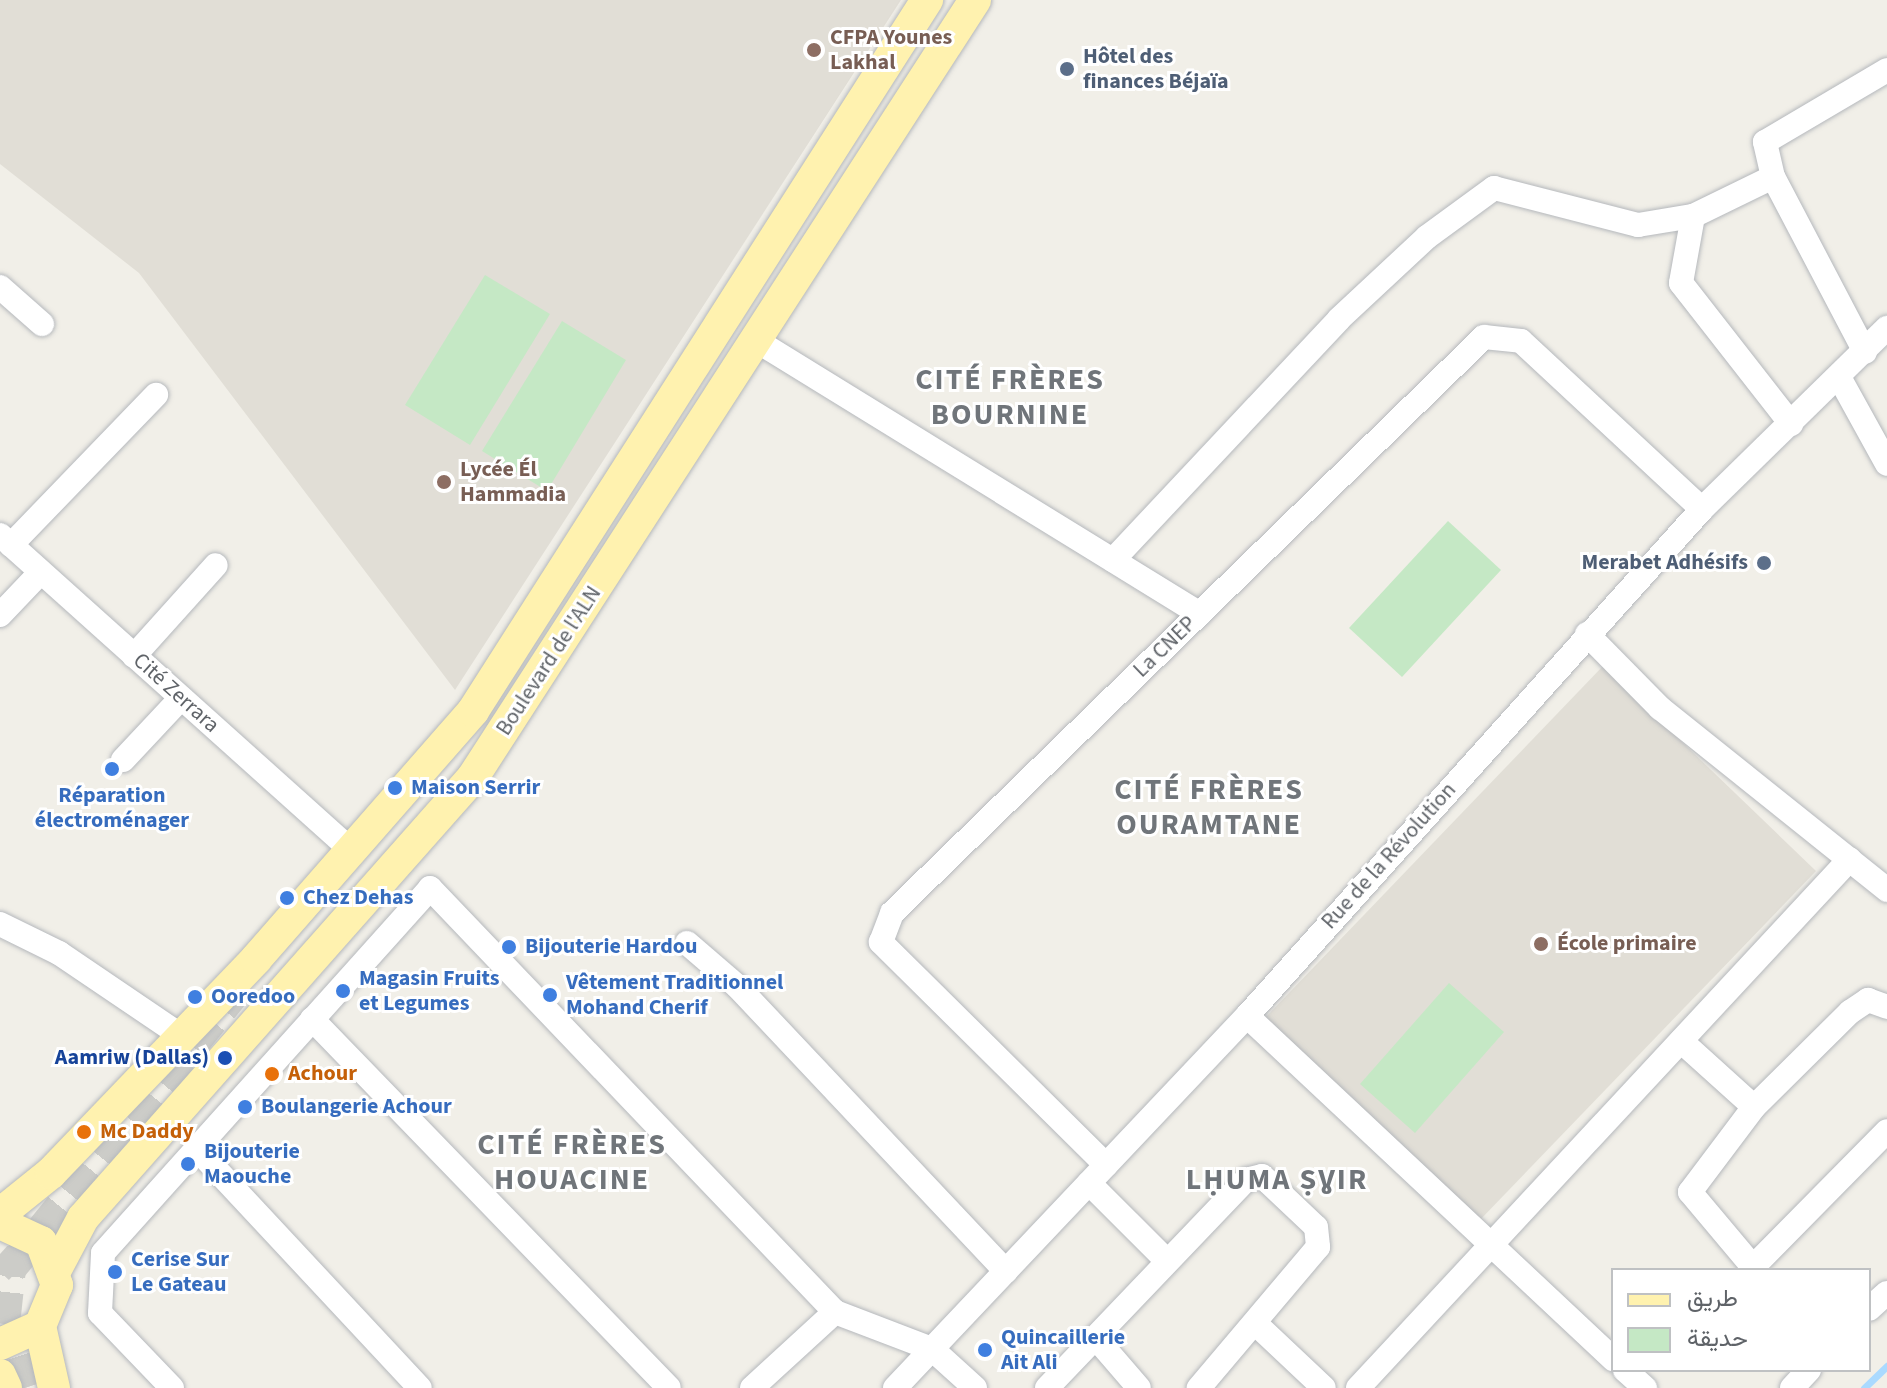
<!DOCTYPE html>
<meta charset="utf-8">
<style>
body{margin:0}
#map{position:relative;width:1887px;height:1388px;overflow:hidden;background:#f1efe8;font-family:"Source Sans 3",Vazirmatn,sans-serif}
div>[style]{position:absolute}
.education>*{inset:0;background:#e1ded6}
.green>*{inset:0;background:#c5e8c5}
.stream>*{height:7px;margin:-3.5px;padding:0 3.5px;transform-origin:3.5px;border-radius:3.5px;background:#aadaff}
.minor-tunnel>*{height:24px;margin-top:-12px;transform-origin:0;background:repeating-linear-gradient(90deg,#ccccc8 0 24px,transparent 0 36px)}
.major-tunnel>*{height:32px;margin-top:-16px;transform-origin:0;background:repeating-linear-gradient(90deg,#ccccc8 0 32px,transparent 0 48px)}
.roads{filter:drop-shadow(0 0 2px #b5b8bc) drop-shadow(0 0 2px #b5b8bc)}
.minor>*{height:24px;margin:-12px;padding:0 12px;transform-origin:12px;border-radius:12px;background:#fff}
.major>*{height:32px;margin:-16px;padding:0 16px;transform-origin:16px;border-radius:16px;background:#fff2af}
.dots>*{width:22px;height:22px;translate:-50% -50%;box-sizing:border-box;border:4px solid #fff;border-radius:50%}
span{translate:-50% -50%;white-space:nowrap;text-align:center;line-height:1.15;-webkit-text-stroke:6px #fff;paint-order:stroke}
.education-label{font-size:22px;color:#785e54;font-weight:700}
.left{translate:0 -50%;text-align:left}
.service-label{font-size:22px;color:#4e5e75;font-weight:700}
.right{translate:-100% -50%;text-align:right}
.street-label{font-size:22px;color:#5f6368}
.shop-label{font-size:22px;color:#366cbe;font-weight:700}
.transit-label{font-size:22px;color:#164399;font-weight:700}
.food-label{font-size:22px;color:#c56008;font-weight:700}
.district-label{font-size:30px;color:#70757a;font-weight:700;letter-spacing:2px}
.legend{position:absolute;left:1611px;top:1268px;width:260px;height:104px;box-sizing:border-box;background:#fff;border:2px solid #bfc1c3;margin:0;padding:10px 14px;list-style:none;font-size:24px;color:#5f6368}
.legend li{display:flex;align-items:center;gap:16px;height:40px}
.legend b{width:40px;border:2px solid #bfc1c3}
</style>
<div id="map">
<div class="education">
<i style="clip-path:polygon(0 0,901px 0,455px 690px,139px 273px,0 164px)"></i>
<i style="clip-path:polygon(1603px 666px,1816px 871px,1479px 1221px,1266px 1017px)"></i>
</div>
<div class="green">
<i style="clip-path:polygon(485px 275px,550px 314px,470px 445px,405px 405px)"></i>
<i style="clip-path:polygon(562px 321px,626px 360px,547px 491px,482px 451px)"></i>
<i style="clip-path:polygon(1448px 521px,1501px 570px,1402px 677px,1349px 628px)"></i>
<i style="clip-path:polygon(1449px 983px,1504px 1032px,1415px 1133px,1360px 1084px)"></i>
</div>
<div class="stream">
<i style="left:1864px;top:1388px;width:32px;rotate:-44deg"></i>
</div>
<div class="minor-tunnel">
<i style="left:0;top:1272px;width:36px;rotate:-48deg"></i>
</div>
<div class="major-tunnel">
<i style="left:25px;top:1388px;width:67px;rotate:-108.2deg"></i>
<i style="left:4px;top:1324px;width:55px;rotate:-83.8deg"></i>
<i style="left:10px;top:1269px;width:357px;rotate:-50.9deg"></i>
</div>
<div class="roads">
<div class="minor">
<i style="left:1693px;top:216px;width:68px;rotate:100.2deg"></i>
<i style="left:1681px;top:283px;width:179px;rotate:52deg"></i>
<i style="left:0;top:287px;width:56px;rotate:41.4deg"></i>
<i style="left:757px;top:341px;width:520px;rotate:31.64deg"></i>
<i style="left:1865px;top:352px;width:198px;rotate:-117.7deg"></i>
<i style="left:1773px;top:177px;width:36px;rotate:-103deg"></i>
<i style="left:1765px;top:142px;width:142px;rotate:-30.5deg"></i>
<i style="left:1839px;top:377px;width:99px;rotate:61.1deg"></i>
<i style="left:0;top:535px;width:474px;rotate:41.9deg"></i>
<i style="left:11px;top:545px;width:209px;rotate:-46deg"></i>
<i style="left:1113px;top:560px;width:330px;rotate:-46.8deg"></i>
<i style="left:1339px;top:319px;width:120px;rotate:-43deg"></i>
<i style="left:1427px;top:237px;width:83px;rotate:-36.2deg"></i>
<i style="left:1494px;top:188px;width:149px;rotate:14.4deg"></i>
<i style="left:1638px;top:225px;width:56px;rotate:-9.3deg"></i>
<i style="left:1693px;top:216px;width:89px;rotate:-26deg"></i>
<i style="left:0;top:615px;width:59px;rotate:-46.4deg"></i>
<i style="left:1587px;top:634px;width:104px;rotate:45.4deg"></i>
<i style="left:1660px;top:708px;width:291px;rotate:38.7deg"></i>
<i style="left:134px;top:656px;width:122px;rotate:-48deg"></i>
<i style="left:123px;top:760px;width:85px;rotate:-46.9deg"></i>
<i style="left:0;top:924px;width:66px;rotate:26.2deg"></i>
<i style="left:59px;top:953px;width:146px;rotate:34.1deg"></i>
<i style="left:687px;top:943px;width:66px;rotate:40.7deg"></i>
<i style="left:737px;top:986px;width:392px;rotate:46.7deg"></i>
<i style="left:1247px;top:1016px;width:502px;rotate:43.14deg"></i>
<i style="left:312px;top:1019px;width:513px;rotate:45.95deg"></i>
<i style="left:1681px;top:1041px;width:98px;rotate:42.1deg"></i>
<i style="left:1754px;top:1107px;width:135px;rotate:-44.7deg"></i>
<i style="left:1850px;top:1012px;width:22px;rotate:-34deg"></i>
<i style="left:1868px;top:1000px;width:20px;rotate:20deg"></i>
<i style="left:196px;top:1148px;width:328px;rotate:47deg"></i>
<i style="left:1106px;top:1165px;width:317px;rotate:-135.3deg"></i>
<i style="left:881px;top:942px;width:31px;rotate:-69deg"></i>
<i style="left:892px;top:913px;width:826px;rotate:-44.22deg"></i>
<i style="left:1484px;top:337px;width:37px;rotate:6deg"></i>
<i style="left:1521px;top:341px;width:247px;rotate:42.9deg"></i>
<i style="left:1089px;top:1183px;width:110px;rotate:45deg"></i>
<i style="left:1753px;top:1267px;width:98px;rotate:-130deg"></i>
<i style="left:1690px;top:1192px;width:106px;rotate:-53deg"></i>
<i style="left:1750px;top:1270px;width:195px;rotate:-45.4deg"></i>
<i style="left:1869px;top:1309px;width:24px;rotate:-42deg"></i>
<i style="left:1256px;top:1324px;width:93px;rotate:43.3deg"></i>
<i style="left:1095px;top:1337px;width:67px;rotate:49.2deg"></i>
<i style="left:1625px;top:1370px;width:27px;rotate:42deg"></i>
<i style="left:172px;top:1388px;width:104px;rotate:-133.8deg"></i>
<i style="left:100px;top:1313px;width:60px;rotate:-87.1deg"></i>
<i style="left:103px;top:1253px;width:490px;rotate:-48.1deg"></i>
<i style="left:430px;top:888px;width:586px;rotate:46.31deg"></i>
<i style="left:835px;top:1312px;width:104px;rotate:20.9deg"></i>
<i style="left:932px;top:1349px;width:58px;rotate:42.2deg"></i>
<i style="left:752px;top:1388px;width:113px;rotate:-42.5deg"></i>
<i style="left:895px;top:1388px;width:512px;rotate:-46.58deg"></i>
<i style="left:1247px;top:1016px;width:681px;rotate:-48.09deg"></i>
<i style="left:1702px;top:509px;width:259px;rotate:-44.4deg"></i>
<i style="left:1047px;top:1388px;width:288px;rotate:-46.3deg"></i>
<i style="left:1246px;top:1180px;width:16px;rotate:-14deg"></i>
<i style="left:1262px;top:1176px;width:74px;rotate:43.4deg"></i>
<i style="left:1316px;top:1227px;width:20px;rotate:84deg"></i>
<i style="left:1318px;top:1247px;width:185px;rotate:130.2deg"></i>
<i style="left:1358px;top:1388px;width:722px;rotate:-47.08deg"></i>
<i style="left:1792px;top:1388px;width:25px;rotate:-47deg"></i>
</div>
<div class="major">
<i style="left:0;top:1214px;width:65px;rotate:-38.8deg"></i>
<i style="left:51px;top:1173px;width:296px;rotate:-46.2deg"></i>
<i style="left:256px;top:959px;width:330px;rotate:-48.8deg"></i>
<i style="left:473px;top:711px;width:844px;rotate:-57.44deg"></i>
<i style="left:0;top:1223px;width:45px;rotate:24.9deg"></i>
<i style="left:41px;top:1242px;width:46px;rotate:69.6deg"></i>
<i style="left:57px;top:1285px;width:44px;rotate:112.5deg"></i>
<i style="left:40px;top:1326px;width:44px;rotate:155.8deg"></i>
<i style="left:56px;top:1269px;width:58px;rotate:-62.1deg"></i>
<i style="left:83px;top:1218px;width:589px;rotate:-48.51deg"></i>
<i style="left:473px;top:777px;width:925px;rotate:-57.13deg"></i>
<i style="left:40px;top:1326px;width:64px;rotate:77.3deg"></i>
<i style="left:0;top:1375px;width:14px;rotate:65deg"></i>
</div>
</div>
<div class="dots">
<i style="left:814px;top:50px;background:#8d6e63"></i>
<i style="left:1067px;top:69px;background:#5c6f8a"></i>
<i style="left:444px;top:482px;background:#8d6e63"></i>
<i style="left:1764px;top:563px;background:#5c6f8a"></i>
<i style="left:112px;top:769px;background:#3f7fe0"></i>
<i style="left:395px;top:788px;background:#3f7fe0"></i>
<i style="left:287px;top:898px;background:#3f7fe0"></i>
<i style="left:1541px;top:944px;background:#8d6e63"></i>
<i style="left:509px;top:947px;background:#3f7fe0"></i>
<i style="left:343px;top:991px;background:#3f7fe0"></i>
<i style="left:550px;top:995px;background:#3f7fe0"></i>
<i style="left:195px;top:997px;background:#3f7fe0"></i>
<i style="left:225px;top:1058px;background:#1a4fb4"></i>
<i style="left:272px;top:1074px;background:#e8710a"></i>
<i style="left:245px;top:1107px;background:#3f7fe0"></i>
<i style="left:84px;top:1132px;background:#e8710a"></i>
<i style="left:188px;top:1164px;background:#3f7fe0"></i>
<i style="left:115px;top:1272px;background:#3f7fe0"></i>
<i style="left:985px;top:1350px;background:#3f7fe0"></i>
</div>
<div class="education-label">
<span class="left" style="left:830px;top:50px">CFPA Younes<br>Lakhal</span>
<span class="left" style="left:460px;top:482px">Lycée Él<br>Hammadia</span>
<span class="left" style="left:1557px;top:944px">École primaire</span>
</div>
<div class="service-label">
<span class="left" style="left:1083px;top:69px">Hôtel des<br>finances Béjaïa</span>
<span class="right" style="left:1748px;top:563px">Merabet Adhésifs</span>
</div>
<div class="street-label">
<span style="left:1165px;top:647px;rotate:-44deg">La CNEP</span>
<span style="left:549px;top:661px;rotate:-57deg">Boulevard de l'ALN</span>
<span style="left:176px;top:693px;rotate:42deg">Cité Zerrara</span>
<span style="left:1389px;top:856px;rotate:-48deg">Rue de la Révolution</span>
</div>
<div class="shop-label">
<span class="left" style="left:411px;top:788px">Maison Serrir</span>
<span style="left:112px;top:808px">Réparation<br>électroménager</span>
<span class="left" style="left:303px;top:898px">Chez Dehas</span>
<span class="left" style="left:525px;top:947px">Bijouterie Hardou</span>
<span class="left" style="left:359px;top:991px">Magasin Fruits<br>et Legumes</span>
<span class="left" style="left:566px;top:995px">Vêtement Traditionnel<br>Mohand Cherif</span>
<span class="left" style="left:211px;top:997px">Ooredoo</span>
<span class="left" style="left:261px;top:1107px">Boulangerie Achour</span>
<span class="left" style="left:204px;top:1164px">Bijouterie<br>Maouche</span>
<span class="left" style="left:131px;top:1272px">Cerise Sur<br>Le Gateau</span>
<span class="left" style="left:1001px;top:1350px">Quincaillerie<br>Ait Ali</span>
</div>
<div class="transit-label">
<span class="right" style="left:209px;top:1058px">Aamriw (Dallas)</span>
</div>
<div class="food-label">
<span class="left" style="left:288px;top:1074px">Achour</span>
<span class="left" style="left:100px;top:1132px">Mc Daddy</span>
</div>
<div class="district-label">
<span style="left:1010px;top:397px">CITÉ FRÈRES<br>BOURNINE</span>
<span style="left:1209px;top:807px">CITÉ FRÈRES<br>OURAMTANE</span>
<span style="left:572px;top:1162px">CITÉ FRÈRES<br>HOUACINE</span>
<span style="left:1277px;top:1180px">LḤUMA ṢƔIR</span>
</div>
<ul class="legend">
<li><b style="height:10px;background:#fff2af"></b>طريق</li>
<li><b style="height:22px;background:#c5e8c5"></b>حديقة</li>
</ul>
</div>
